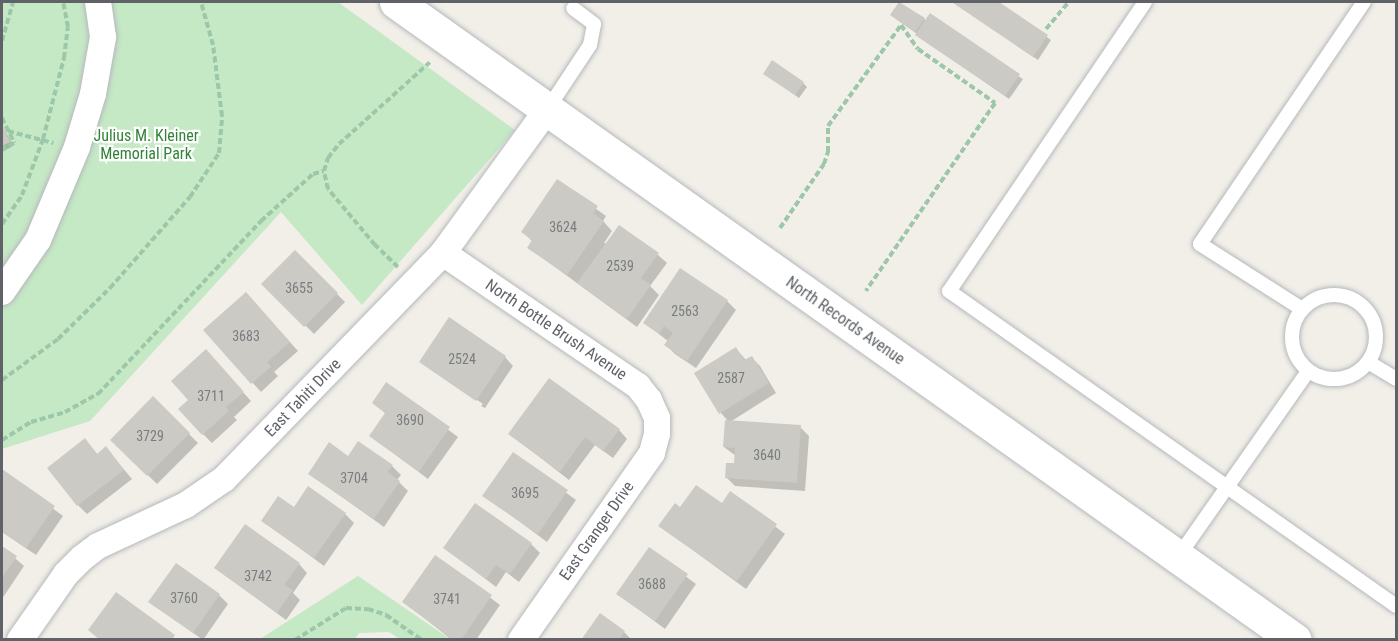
<!DOCTYPE html>
<style>
body{margin:0}
#map{position:relative;width:1398px;height:641px;overflow:hidden;background:#f1efe8;font-family:"Roboto Condensed",sans-serif}
div>[style]{position:absolute}
.green>*{inset:0;background:#c5e8c5}
.shadow>*{inset:0;background:#0003}
.building>*{inset:0;background:#cccac5}
.path>*{height:4px;margin-top:-2px;transform-origin:0;background:repeating-linear-gradient(90deg,#9cc7a9 0 6px,transparent 0 9px)}
.roads{filter:drop-shadow(0 0 2px #b5b8bc) drop-shadow(0 0 2px #b5b8bc)}
.lane>*{height:14px;margin:-7px;padding:0 7px;transform-origin:7px;border-radius:7px;background:#fff}
.lane>.ring{margin:-7px;padding:0;box-sizing:content-box;background:none;border:14px solid #fff;border-radius:50%}
.street>*{height:26px;margin:-13px;padding:0 13px;transform-origin:13px;border-radius:13px;background:#fff}
.secondary>*{height:33px;margin:-16.5px;padding:0 16.5px;transform-origin:16.5px;border-radius:16.5px;background:#fff}
span{translate:-50% -50%;white-space:nowrap;text-align:center;line-height:1.15;-webkit-text-stroke:4.5px #fff;paint-order:stroke}
.number-label{font-size:14px;color:#7a7d7f}
.number-label span{-webkit-text-stroke-width:0}
.park-label{font-size:16px;color:#348238}
.street-label{font-size:16px;color:#5f6368}
.frame{position:absolute;inset:0;border:3px solid #5f6368;pointer-events:none}
</style>
<div id="map">
<div class="green">
<i style="clip-path:polygon(2px 2px,338px 2px,515px 130px,362px 305px,281px 212px,90px 421px,2px 449px)"></i>
<i style="clip-path:polygon(358px 576px,450px 639px,400px 639px,389px 632px,359px 633px,355px 639px,260px 639px)"></i>
</div>
<div class="shadow">
<i style="clip-path:polygon(952px 2px,997px 2px,1051px 40px,1038px 60px)"></i>
<i style="clip-path:polygon(896px 19px,924px 19px,1023px 79px,1009px 99px)"></i>
<i style="clip-path:polygon(765px 74px,803px 83px,807px 87px,799px 98px)"></i>
<i style="clip-path:polygon(2px 125px,13px 146px,2px 152px)"></i>
<i style="clip-path:polygon(557px 181px,606px 216px,603px 221px,612px 231px,604px 243px,658px 255px,667px 263px,650px 286px,659px 295px,637px 327px,529px 248px,533px 242px,523px 232px)"></i>
<i style="clip-path:polygon(295px 252px,345px 302px,314px 334px,263px 284px)"></i>
<i style="clip-path:polygon(727px 301px,736px 310px,696px 368px,675px 354px,666px 345px,669px 342px,644px 322px)"></i>
<i style="clip-path:polygon(255px 303px,298px 351px,274px 372px,278px 376px,261px 392px,205px 330px)"></i>
<i style="clip-path:polygon(736px 349px,746px 360px,751px 357px,760px 366px,776px 393px,730px 422px,800px 427px,809px 436px,805px 491px,735px 486px,726px 477px,736px 465px,736px 456px,724px 447px,729px 422px,721px 413px,696px 373px)"></i>
<i style="clip-path:polygon(505px 357px,513px 366px,485px 408px,481px 406px,483px 404px,421px 361px)"></i>
<i style="clip-path:polygon(214px 360px,251px 401px,234px 417px,237px 420px,212px 443px,203px 434px,190px 401px)"></i>
<i style="clip-path:polygon(386px 384px,458px 437px,428px 479px,371px 436px,386px 414px,373px 402px)"></i>
<i style="clip-path:polygon(153px 398px,198px 443px,157px 484px,112px 440px)"></i>
<i style="clip-path:polygon(619px 430px,627px 439px,613px 458px,595px 445px,569px 480px,510px 434px)"></i>
<i style="clip-path:polygon(85px 440px,98px 455px,106px 448px,132px 479px,87px 514px,78px 505px)"></i>
<i style="clip-path:polygon(514px 454px,576px 500px,547px 542px,484px 495px)"></i>
<i style="clip-path:polygon(349px 458px,392px 466px,401px 475px,397px 480px,408px 491px,384px 527px,310px 474px)"></i>
<i style="clip-path:polygon(2px 471px,63px 516px,36px 555px,2px 532px)"></i>
<i style="clip-path:polygon(731px 493px,785px 534px,746px 589px,660px 526px,681px 509px,722px 505px)"></i>
<i style="clip-path:polygon(294px 509px,345px 514px,354px 523px,324px 566px,263px 521px)"></i>
<i style="clip-path:polygon(531px 544px,540px 553px,519px 582px,506px 572px,496px 587px,445px 548px)"></i>
<i style="clip-path:polygon(2px 547px,24px 566px,2px 599px)"></i>
<i style="clip-path:polygon(649px 549px,696px 584px,665px 629px,618px 594px)"></i>
<i style="clip-path:polygon(436px 557px,500px 605px,476px 640px,452px 640px,404px 602px)"></i>
<i style="clip-path:polygon(299px 564px,307px 573px,293px 593px,300px 600px,286px 620px,216px 568px)"></i>
<i style="clip-path:polygon(219px 595px,228px 604px,203px 640px,150px 602px)"></i>
<i style="clip-path:polygon(624px 632px,632px 640px,583px 640px)"></i>
</div>
<div class="building">
<i style="clip-path:polygon(899px 2px,925px 18px,915px 32px,890px 15px)"></i>
<i style="clip-path:polygon(952px 2px,999px 2px,1048px 35px,1033px 57px)"></i>
<i style="clip-path:polygon(930px 13px,1020px 74px,1005px 96px,915px 35px)"></i>
<i style="clip-path:polygon(772px 60px,804px 82px,795px 95px,763px 74px)"></i>
<i style="clip-path:polygon(2px 124px,10px 142px,2px 146px)"></i>
<i style="clip-path:polygon(557px 179px,598px 206px,593px 213px,604px 221px,567px 275px,527px 248px,532px 240px,521px 232px)"></i>
<i style="clip-path:polygon(619px 225px,659px 253px,641px 278px,651px 285px,627px 319px,577px 283px)"></i>
<i style="clip-path:polygon(295px 250px,338px 293px,304px 327px,261px 284px)"></i>
<i style="clip-path:polygon(680px 268px,728px 300px,687px 361px,664px 345px,673px 333px,664px 326px,659px 334px,643px 323px)"></i>
<i style="clip-path:polygon(246px 292px,290px 342px,267px 362px,271px 367px,251px 384px,203px 330px)"></i>
<i style="clip-path:polygon(449px 317px,506px 356px,476px 401px,419px 362px)"></i>
<i style="clip-path:polygon(736px 347px,744px 360px,752px 356px,769px 383px,719px 414px,694px 373px)"></i>
<i style="clip-path:polygon(206px 349px,244px 392px,226px 407px,229px 411px,202px 435px,178px 409px,188px 400px,171px 381px)"></i>
<i style="clip-path:polygon(549px 378px,620px 429px,603px 451px,585px 437px,560px 472px,508px 434px)"></i>
<i style="clip-path:polygon(386px 382px,450px 427px,419px 472px,369px 436px,385px 413px,372px 403px)"></i>
<i style="clip-path:polygon(153px 396px,190px 433px,147px 476px,110px 440px)"></i>
<i style="clip-path:polygon(725px 420px,801px 425px,797px 483px,725px 478px,726px 463px,734px 463px,735px 448px,723px 447px)"></i>
<i style="clip-path:polygon(85px 438px,97px 454px,106px 446px,124px 470px,77px 506px,47px 468px)"></i>
<i style="clip-path:polygon(358px 441px,393px 465px,387px 472px,400px 481px,374px 519px,308px 474px,329px 442px,348px 456px)"></i>
<i style="clip-path:polygon(513px 452px,568px 490px,538px 534px,482px 496px)"></i>
<i style="clip-path:polygon(2px 469px,55px 506px,26px 548px,2px 531px)"></i>
<i style="clip-path:polygon(696px 485px,722px 503px,730px 491px,777px 524px,737px 581px,658px 526px,675px 503px,680px 507px)"></i>
<i style="clip-path:polygon(308px 486px,346px 513px,314px 558px,261px 521px,278px 496px,294px 507px)"></i>
<i style="clip-path:polygon(475px 503px,532px 543px,510px 574px,496px 565px,486px 579px,443px 548px)"></i>
<i style="clip-path:polygon(245px 524px,300px 563px,284px 585px,293px 590px,277px 613px,214px 568px)"></i>
<i style="clip-path:polygon(2px 546px,17px 556px,2px 578px)"></i>
<i style="clip-path:polygon(649px 547px,688px 574px,655px 621px,616px 594px)"></i>
<i style="clip-path:polygon(435px 555px,492px 595px,461px 640px,454px 640px,402px 602px)"></i>
<i style="clip-path:polygon(176px 563px,220px 594px,193px 633px,148px 602px)"></i>
<i style="clip-path:polygon(116px 592px,175px 635px,172px 640px,100px 640px,88px 630px)"></i>
<i style="clip-path:polygon(600px 613px,625px 631px,618px 640px,581px 640px)"></i>
</div>
<div class="path">
<i style="left:1046px;top:29px;width:35px;rotate:-50deg"></i>
<i style="left:2px;top:41px;width:41px;rotate:-74.2deg"></i>
<i style="left:2px;top:118px;width:28px;rotate:64deg"></i>
<i style="left:14px;top:143px;width:13px;rotate:153deg"></i>
<i style="left:8px;top:131px;width:47px;rotate:14.9deg"></i>
<i style="left:2px;top:224px;width:35px;rotate:-55deg"></i>
<i style="left:22px;top:195px;width:60px;rotate:-69.4deg"></i>
<i style="left:43px;top:139px;width:84px;rotate:-75.5deg"></i>
<i style="left:64px;top:58px;width:31px;rotate:-83deg"></i>
<i style="left:68px;top:27px;width:25px;rotate:-101deg"></i>
<i style="left:780px;top:228px;width:78px;rotate:-55.5deg"></i>
<i style="left:824px;top:164px;width:13px;rotate:-72deg"></i>
<i style="left:828px;top:152px;width:26px;rotate:-90deg"></i>
<i style="left:828px;top:126px;width:125px;rotate:-54.1deg"></i>
<i style="left:901px;top:25px;width:29px;rotate:55deg"></i>
<i style="left:918px;top:49px;width:94px;rotate:35deg"></i>
<i style="left:995px;top:103px;width:228px;rotate:124.5deg"></i>
<i style="left:398px;top:267px;width:32px;rotate:-136deg"></i>
<i style="left:375px;top:245px;width:73px;rotate:-130deg"></i>
<i style="left:328px;top:189px;width:18px;rotate:-103deg"></i>
<i style="left:324px;top:171px;width:14px;rotate:-73deg"></i>
<i style="left:328px;top:158px;width:18px;rotate:-52deg"></i>
<i style="left:339px;top:144px;width:122px;rotate:-42deg"></i>
<i style="left:2px;top:380px;width:69px;rotate:-36.2deg"></i>
<i style="left:58px;top:339px;width:73px;rotate:-44.4deg"></i>
<i style="left:110px;top:288px;width:121px;rotate:-48.7deg"></i>
<i style="left:190px;top:197px;width:53px;rotate:-56.6deg"></i>
<i style="left:219px;top:153px;width:37px;rotate:-85deg"></i>
<i style="left:222px;top:116px;width:72px;rotate:-97.2deg"></i>
<i style="left:213px;top:45px;width:45px;rotate:-105.6deg"></i>
<i style="left:2px;top:440px;width:34px;rotate:-32deg"></i>
<i style="left:31px;top:422px;width:35px;rotate:-16deg"></i>
<i style="left:65px;top:412px;width:38px;rotate:-29deg"></i>
<i style="left:98px;top:394px;width:238px;rotate:-46.7deg"></i>
<i style="left:261px;top:221px;width:70px;rotate:-42.1deg"></i>
<i style="left:313px;top:174px;width:11px;rotate:-15deg"></i>
<i style="left:295px;top:640px;width:60px;rotate:-32.1deg"></i>
<i style="left:346px;top:608px;width:22px;rotate:3deg"></i>
<i style="left:368px;top:609px;width:19px;rotate:18deg"></i>
<i style="left:386px;top:615px;width:44px;rotate:34.8deg"></i>
</div>
<div class="roads">
<div class="lane">
<i style="left:1145px;top:2px;width:349px;rotate:124.1deg"></i>
<i style="left:949px;top:291px;width:547px;rotate:35.17deg"></i>
<i style="left:547px;top:110px;width:78px;rotate:-56.5deg"></i>
<i style="left:590px;top:45px;width:21px;rotate:-79deg"></i>
<i style="left:594px;top:24px;width:26px;rotate:-143deg"></i>
<i class="ring" style="left:1292px;top:295px;width:70px;height:70px"></i>
<i style="left:1302px;top:309px;width:121px;rotate:-147.5deg"></i>
<i style="left:1200px;top:244px;width:292px;rotate:-55.9deg"></i>
<i style="left:1368px;top:362px;width:33px;rotate:31deg"></i>
<i style="left:1178px;top:557px;width:227px;rotate:-55deg"></i>
</div>
<div class="street">
<i style="left:443px;top:253px;width:236px;rotate:34.3deg"></i>
<i style="left:638px;top:386px;width:18px;rotate:52deg"></i>
<i style="left:649px;top:400px;width:20px;rotate:66deg"></i>
<i style="left:657px;top:418px;width:16px;rotate:90deg"></i>
<i style="left:657px;top:434px;width:20px;rotate:105deg"></i>
<i style="left:652px;top:453px;width:228px;rotate:125deg"></i>
<i style="left:2px;top:292px;width:63px;rotate:-55.3deg"></i>
<i style="left:38px;top:240px;width:101px;rotate:-67.2deg"></i>
<i style="left:77px;top:147px;width:55px;rotate:-73.2deg"></i>
<i style="left:93px;top:94px;width:58px;rotate:-80deg"></i>
<i style="left:103px;top:37px;width:35px;rotate:-98deg"></i>
<i style="left:20px;top:640px;width:80px;rotate:-55.1deg"></i>
<i style="left:66px;top:574px;width:23px;rotate:-45deg"></i>
<i style="left:82px;top:558px;width:20px;rotate:-37deg"></i>
<i style="left:98px;top:546px;width:97px;rotate:-25deg"></i>
<i style="left:186px;top:505px;width:46px;rotate:-34.4deg"></i>
<i style="left:224px;top:479px;width:315px;rotate:-45.9deg"></i>
<i style="left:443px;top:253px;width:177px;rotate:-54deg"></i>
</div>
<div class="secondary">
<i style="left:396px;top:2px;width:1102px;rotate:35.36deg"></i>
</div>
</div>
<div class="number-label">
<span style="left:563px;top:227px">3624</span>
<span style="left:620px;top:266px">2539</span>
<span style="left:299px;top:288px">3655</span>
<span style="left:685px;top:311px">2563</span>
<span style="left:246px;top:336px">3683</span>
<span style="left:462px;top:359px">2524</span>
<span style="left:731px;top:378px">2587</span>
<span style="left:211px;top:396px">3711</span>
<span style="left:410px;top:420px">3690</span>
<span style="left:150px;top:436px">3729</span>
<span style="left:767px;top:455px">3640</span>
<span style="left:354px;top:478px">3704</span>
<span style="left:525px;top:493px">3695</span>
<span style="left:258px;top:576px">3742</span>
<span style="left:652px;top:584px">3688</span>
<span style="left:184px;top:598px">3760</span>
<span style="left:447px;top:599px">3741</span>
</div>
<div class="park-label">
<span style="left:146px;top:145px">Julius M. Kleiner<br>Memorial Park</span>
</div>
<div class="street-label">
<span style="left:845px;top:321px;rotate:35deg">North Records Avenue</span>
<span style="left:556px;top:330px;rotate:34deg">North Bottle Brush Avenue</span>
<span style="left:303px;top:398px;rotate:-46deg">East Tahiti Drive</span>
<span style="left:597px;top:531px;rotate:-55deg">East Granger Drive</span>
</div>
<div class="frame"></div>
</div>
